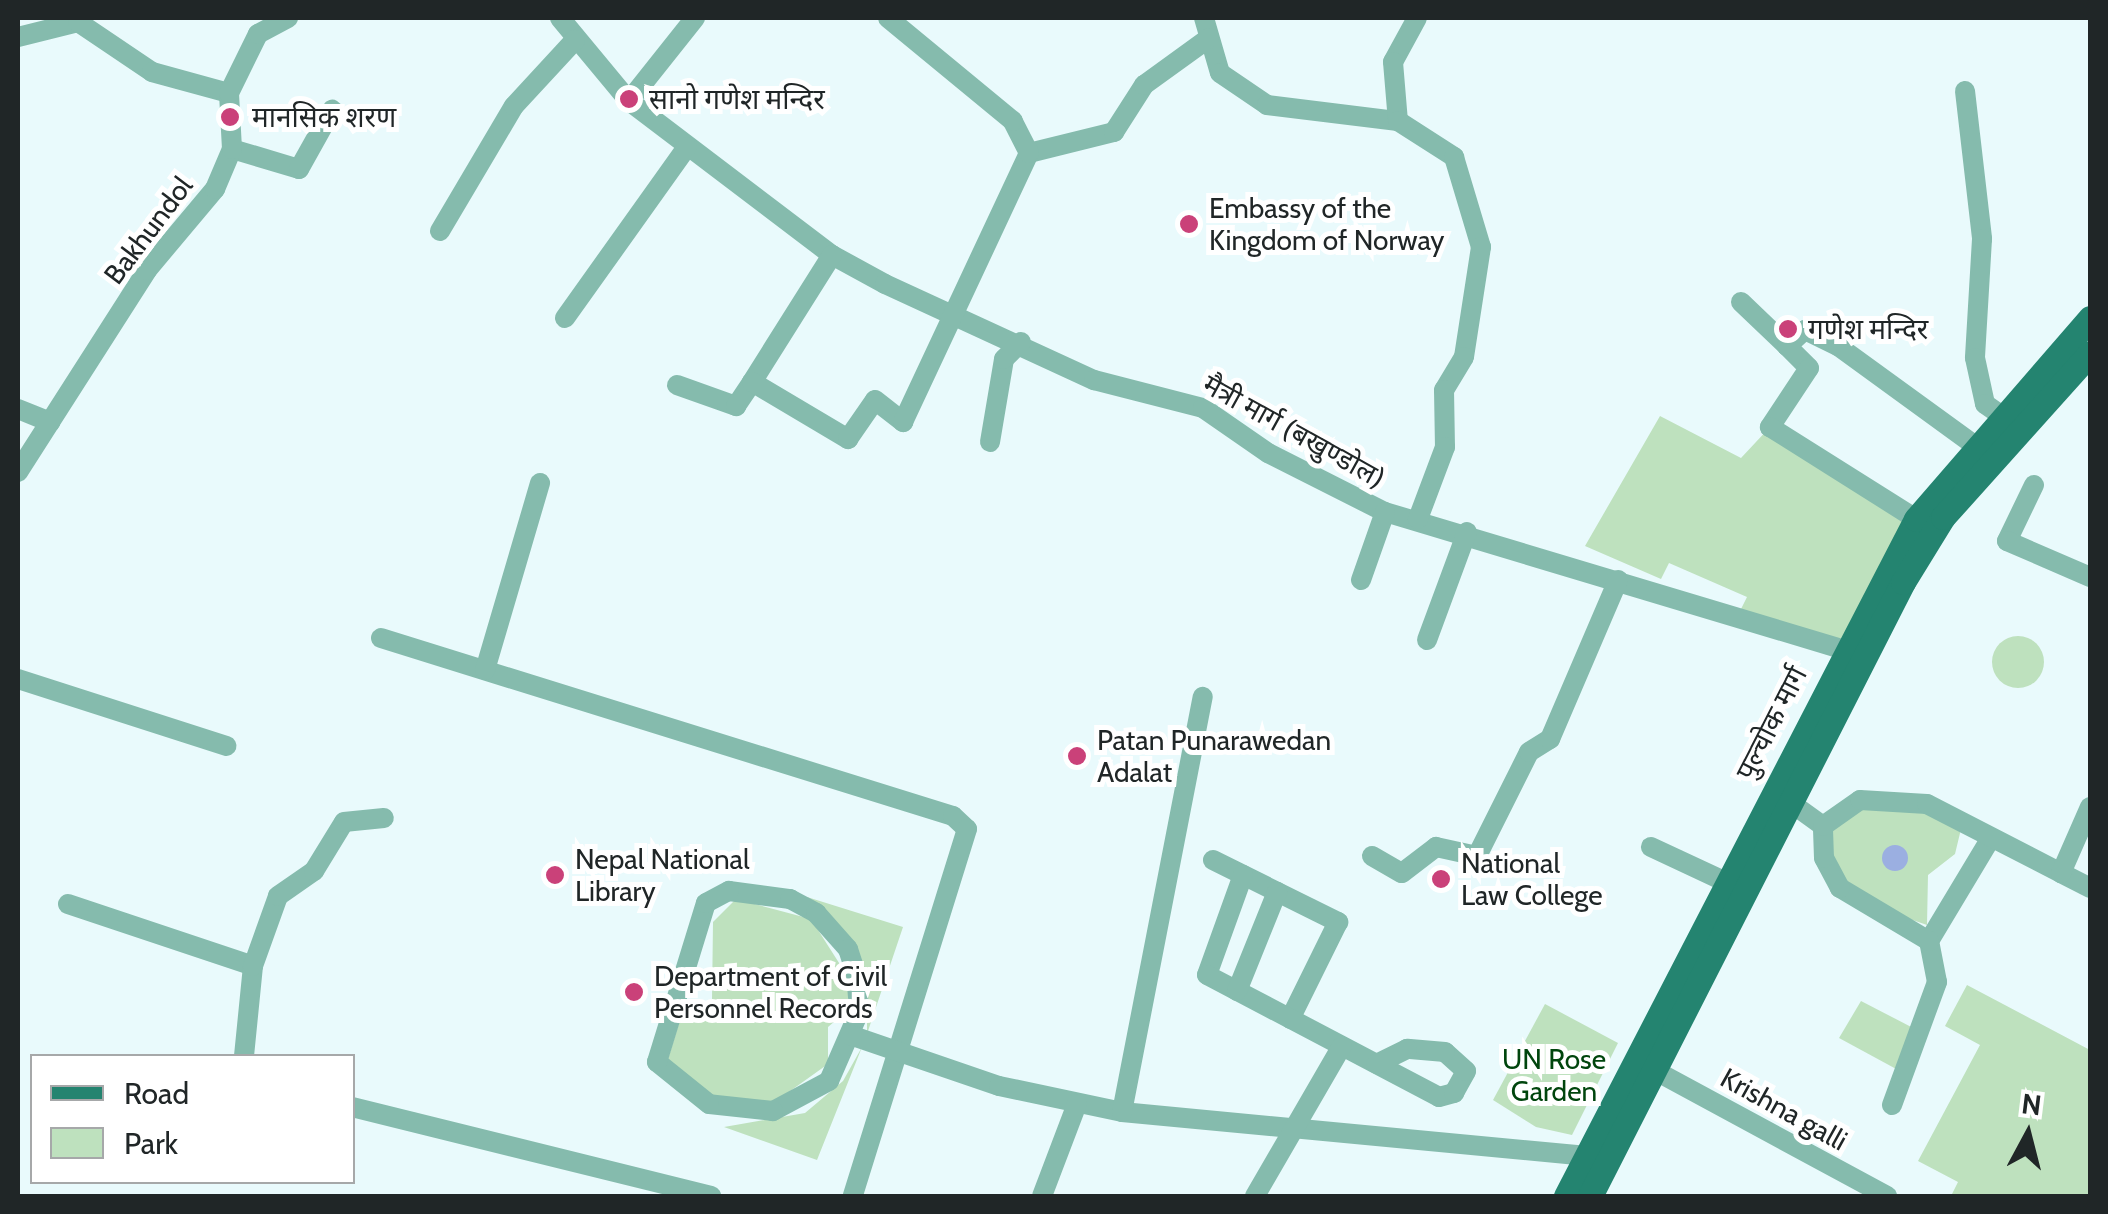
<!DOCTYPE html>
<meta charset="utf-8">
<style>
body{margin:0}
#map{position:relative;width:2108px;height:1214px;overflow:hidden;background:#e9fafc;font-family:Cabin,"Noto Sans Devanagari",sans-serif}
div>[style]{position:absolute}
.green>*{inset:0;background:#bee1be}
.round{border-radius:50%}
.water>*{inset:0;background:#9bafe1}
.minor>*{height:20px;margin:-10px;padding:0 10px;transform-origin:10px;border-radius:10px;background:#85bbad}
.major>*{height:25px;margin:-12.5px;padding:0 12.5px;transform-origin:12.5px;border-radius:12.5px;background:#248470}
.dots>*{width:28px;height:28px;translate:-50% -50%;box-sizing:border-box;border:5px solid #fff;border-radius:50%}
span{translate:-50% -50%;white-space:nowrap;text-align:center;line-height:1.15;-webkit-text-stroke:10px #fff;paint-order:stroke}
.poi-label{font-size:28px;color:#202627}
.left{translate:0 -50%;text-align:left}
.street-label{font-size:28px;color:#202627}
.park-label{font-size:28px;color:#00450d}
.frame{position:absolute;inset:0;border:20px solid #202627;pointer-events:none}
.legend{position:absolute;left:30px;top:1054px;width:325px;height:130px;box-sizing:border-box;background:#fff;border:2px solid #a6a8a9;margin:0;padding:12px 18px;list-style:none;font-size:30px;color:#202627}
.legend li{display:flex;align-items:center;gap:20px;height:50px}
.legend b{width:50px;border:2px solid #a6a8a9}
.north{position:absolute;left:1978px;top:1084px;width:100px;height:100px;-webkit-text-stroke:8px #fff;paint-order:stroke;rotate:7deg;font-size:28px;font-weight:700;line-height:40px;text-align:center;color:#202627}
.north::after{content:'';display:block;margin:auto;width:35px;height:45px;background:#202627;clip-path:polygon(50% 0,100% 100%,50% 72%,0 100%)}
</style>
<div id="map">
<div class="green">
<i style="clip-path:polygon(1660px 416px,1741px 458px,1770px 427px,1916px 519px,1840px 644px,1740px 611px,1747px 597px,1669px 563px,1661px 579px,1585px 546px)"></i>
<i class="round" style="left:1992px;top:636px;width:52px;height:52px"></i>
<i style="clip-path:polygon(1860px 805px,1929px 810px,1961px 829px,1955px 854px,1928px 875px,1927px 925px,1878px 908px,1834px 871px,1829px 829px)"></i>
<i style="clip-path:polygon(807px 897px,903px 927px,867px 1034px,867px 999px)"></i>
<i style="clip-path:polygon(736px 899px,811px 919px,848px 977px,848px 1010px,828px 1027px,828px 1064px,772px 1104px,712px 1097px,668px 1059px,679px 1023px,712px 999px,713px 922px)"></i>
<i style="clip-path:polygon(1967px 985px,2090px 1050px,2090px 1196px,1951px 1196px,1958px 1182px,1918px 1161px,1980px 1045px,1945px 1026px)"></i>
<i style="clip-path:polygon(1861px 1001px,1919px 1031px,1898px 1070px,1839px 1038px)"></i>
<i style="clip-path:polygon(1545px 1004px,1618px 1043px,1572px 1135px,1536px 1127px,1493px 1100px)"></i>
<i style="clip-path:polygon(862px 1047px,817px 1160px,724px 1127px,805px 1113px,843px 1081px)"></i>
</div>
<div class="water">
<i class="round" style="left:1882px;top:845px;width:26px;height:26px"></i>
</div>
<div class="minor">
<i style="left:560px;top:18px;width:108px;rotate:50.3deg"></i>
<i style="left:629px;top:101px;width:255px;rotate:37.2deg"></i>
<i style="left:832px;top:255px;width:60px;rotate:28.7deg"></i>
<i style="left:885px;top:284px;width:230px;rotate:24.7deg"></i>
<i style="left:1094px;top:380px;width:113px;rotate:14.4deg"></i>
<i style="left:1203px;top:408px;width:79px;rotate:34.7deg"></i>
<i style="left:1268px;top:453px;width:131px;rotate:26.8deg"></i>
<i style="left:1385px;top:512px;width:497px;rotate:16.7deg"></i>
<i style="left:1204px;top:18px;width:57px;rotate:73.8deg"></i>
<i style="left:1220px;top:73px;width:57px;rotate:34.2deg"></i>
<i style="left:1267px;top:105px;width:132px;rotate:7deg"></i>
<i style="left:1417px;top:18px;width:50px;rotate:118.6deg"></i>
<i style="left:1393px;top:62px;width:59px;rotate:85.2deg"></i>
<i style="left:1398px;top:121px;width:67px;rotate:32.7deg"></i>
<i style="left:1454px;top:157px;width:94px;rotate:73.3deg"></i>
<i style="left:1481px;top:247px;width:111px;rotate:98.8deg"></i>
<i style="left:1464px;top:357px;width:39px;rotate:121deg"></i>
<i style="left:1444px;top:390px;width:57px;rotate:89deg"></i>
<i style="left:1445px;top:447px;width:77px;rotate:110.6deg"></i>
<i style="left:18px;top:37px;width:62px;rotate:-14deg"></i>
<i style="left:78px;top:22px;width:89px;rotate:34deg"></i>
<i style="left:152px;top:72px;width:80px;rotate:15.3deg"></i>
<i style="left:1965px;top:91px;width:149px;rotate:83.4deg"></i>
<i style="left:1982px;top:239px;width:119px;rotate:93.4deg"></i>
<i style="left:1975px;top:358px;width:47px;rotate:77.7deg"></i>
<i style="left:1985px;top:404px;width:24px;rotate:35deg"></i>
<i style="left:629px;top:101px;width:106px;rotate:-51.5deg"></i>
<i style="left:232px;top:149px;width:70px;rotate:16.6deg"></i>
<i style="left:299px;top:169px;width:68px;rotate:-60.8deg"></i>
<i style="left:1029px;top:153px;width:88px;rotate:-13.9deg"></i>
<i style="left:1114px;top:132px;width:56px;rotate:-57.4deg"></i>
<i style="left:1144px;top:85px;width:80px;rotate:-35.9deg"></i>
<i style="left:440px;top:231px;width:145px;rotate:-59.4deg"></i>
<i style="left:514px;top:106px;width:90px;rotate:-47.3deg"></i>
<i style="left:1741px;top:302px;width:64px;rotate:43.7deg"></i>
<i style="left:1787px;top:346px;width:24px;rotate:-42deg"></i>
<i style="left:1805px;top:330px;width:37px;rotate:26deg"></i>
<i style="left:1838px;top:346px;width:172px;rotate:36deg"></i>
<i style="left:565px;top:318px;width:210px;rotate:-54.5deg"></i>
<i style="left:1787px;top:346px;width:31px;rotate:45deg"></i>
<i style="left:1809px;top:368px;width:71px;rotate:123.5deg"></i>
<i style="left:1770px;top:427px;width:173px;rotate:32.2deg"></i>
<i style="left:752px;top:382px;width:150px;rotate:-57.8deg"></i>
<i style="left:677px;top:385px;width:63px;rotate:19.6deg"></i>
<i style="left:736px;top:406px;width:29px;rotate:-56deg"></i>
<i style="left:752px;top:382px;width:112px;rotate:30.7deg"></i>
<i style="left:848px;top:439px;width:47px;rotate:-55.3deg"></i>
<i style="left:875px;top:400px;width:36px;rotate:38deg"></i>
<i style="left:903px;top:422px;width:297px;rotate:-64.9deg"></i>
<i style="left:1029px;top:153px;width:36px;rotate:-117deg"></i>
<i style="left:1013px;top:121px;width:162px;rotate:-140.5deg"></i>
<i style="left:18px;top:409px;width:35px;rotate:22deg"></i>
<i style="left:990px;top:442px;width:84px;rotate:-80.4deg"></i>
<i style="left:1004px;top:359px;width:24px;rotate:-45deg"></i>
<i style="left:18px;top:472px;width:240px;rotate:-57.4deg"></i>
<i style="left:147px;top:270px;width:106px;rotate:-50deg"></i>
<i style="left:215px;top:189px;width:43px;rotate:-67deg"></i>
<i style="left:232px;top:149px;width:56px;rotate:-93.1deg"></i>
<i style="left:229px;top:93px;width:66px;rotate:-63.8deg"></i>
<i style="left:258px;top:34px;width:34px;rotate:-28deg"></i>
<i style="left:2034px;top:485px;width:62px;rotate:115.7deg"></i>
<i style="left:2007px;top:541px;width:90px;rotate:23.4deg"></i>
<i style="left:1361px;top:580px;width:72px;rotate:-70.6deg"></i>
<i style="left:381px;top:638px;width:599px;rotate:17.29deg"></i>
<i style="left:953px;top:816px;width:19px;rotate:43deg"></i>
<i style="left:967px;top:829px;width:384px;rotate:107.3deg"></i>
<i style="left:1427px;top:640px;width:115px;rotate:-69.7deg"></i>
<i style="left:485px;top:670px;width:195px;rotate:-73.6deg"></i>
<i style="left:18px;top:679px;width:219px;rotate:17.8deg"></i>
<i style="left:1787px;top:800px;width:44px;rotate:35.8deg"></i>
<i style="left:1651px;top:847px;width:83px;rotate:25deg"></i>
<i style="left:1372px;top:856px;width:34px;rotate:30deg"></i>
<i style="left:1402px;top:873px;width:43px;rotate:-37.4deg"></i>
<i style="left:1436px;top:847px;width:42px;rotate:12.4deg"></i>
<i style="left:1477px;top:856px;width:116px;rotate:-63.4deg"></i>
<i style="left:1529px;top:752px;width:25px;rotate:-32deg"></i>
<i style="left:1550px;top:739px;width:173px;rotate:-66.8deg"></i>
<i style="left:1213px;top:860px;width:140px;rotate:26.4deg"></i>
<i style="left:1338px;top:922px;width:108px;rotate:116.3deg"></i>
<i style="left:2061px;top:873px;width:33px;rotate:27deg"></i>
<i style="left:1243px;top:875px;width:106px;rotate:109.8deg"></i>
<i style="left:1207px;top:975px;width:262px;rotate:27.7deg"></i>
<i style="left:1439px;top:1097px;width:16px;rotate:-15deg"></i>
<i style="left:1454px;top:1093px;width:25px;rotate:-61deg"></i>
<i style="left:1466px;top:1071px;width:28px;rotate:-138deg"></i>
<i style="left:1445px;top:1052px;width:38px;rotate:-175deg"></i>
<i style="left:1407px;top:1049px;width:34px;rotate:154deg"></i>
<i style="left:729px;top:891px;width:62px;rotate:7.5deg"></i>
<i style="left:790px;top:899px;width:30px;rotate:28deg"></i>
<i style="left:816px;top:913px;width:48px;rotate:48.4deg"></i>
<i style="left:848px;top:949px;width:26px;rotate:72deg"></i>
<i style="left:856px;top:974px;width:38px;rotate:85deg"></i>
<i style="left:859px;top:1012px;width:75px;rotate:113.5deg"></i>
<i style="left:829px;top:1081px;width:64px;rotate:151.8deg"></i>
<i style="left:773px;top:1111px;width:64px;rotate:-173.8deg"></i>
<i style="left:709px;top:1104px;width:67px;rotate:-141.1deg"></i>
<i style="left:657px;top:1062px;width:166px;rotate:-72.9deg"></i>
<i style="left:706px;top:903px;width:26px;rotate:-28deg"></i>
<i style="left:68px;top:904px;width:195px;rotate:18.5deg"></i>
<i style="left:1929px;top:941px;width:120px;rotate:-59deg"></i>
<i style="left:1237px;top:991px;width:107px;rotate:-68deg"></i>
<i style="left:850px;top:1035px;width:157px;rotate:18.9deg"></i>
<i style="left:999px;top:1086px;width:126px;rotate:11.9deg"></i>
<i style="left:1122px;top:1112px;width:478px;rotate:5.4deg"></i>
<i style="left:244px;top:1056px;width:90px;rotate:-84.3deg"></i>
<i style="left:253px;top:966px;width:74px;rotate:-70.3deg"></i>
<i style="left:278px;top:896px;width:44px;rotate:-34.8deg"></i>
<i style="left:314px;top:871px;width:57px;rotate:-58.5deg"></i>
<i style="left:344px;top:822px;width:40px;rotate:-5.7deg"></i>
<i style="left:1654px;top:1070px;width:265px;rotate:28.4deg"></i>
<i style="left:1892px;top:1105px;width:131px;rotate:-69.9deg"></i>
<i style="left:1937px;top:982px;width:42px;rotate:-101deg"></i>
<i style="left:1929px;top:941px;width:104px;rotate:-149.2deg"></i>
<i style="left:1840px;top:888px;width:34px;rotate:-118deg"></i>
<i style="left:1824px;top:858px;width:32px;rotate:-92deg"></i>
<i style="left:1823px;top:826px;width:45px;rotate:-35.1deg"></i>
<i style="left:1860px;top:800px;width:67px;rotate:3.4deg"></i>
<i style="left:1927px;top:804px;width:151px;rotate:27.2deg"></i>
<i style="left:2061px;top:873px;width:72px;rotate:-66.3deg"></i>
<i style="left:352px;top:1107px;width:370px;rotate:13.9deg"></i>
<i style="left:1122px;top:1112px;width:423px;rotate:-79deg"></i>
<i style="left:1042px;top:1196px;width:98px;rotate:-69.2deg"></i>
<i style="left:1255px;top:1196px;width:173px;rotate:-59.9deg"></i>
</div>
<div class="major">
<i style="left:1566px;top:1196px;width:762px;rotate:-62.66deg"></i>
<i style="left:1916px;top:519px;width:266px;rotate:-49.1deg"></i>
<i style="left:1590px;top:1196px;width:689px;rotate:-62.99deg"></i>
<i style="left:1903px;top:582px;width:76px;rotate:-58.4deg"></i>
<i style="left:1943px;top:517px;width:220px;rotate:-48.1deg"></i>
</div>
<div class="dots">
<i style="left:629px;top:99px;background:#ca4179"></i>
<i style="left:230px;top:117px;background:#ca4179"></i>
<i style="left:1189px;top:224px;background:#ca4179"></i>
<i style="left:1788px;top:329px;background:#ca4179"></i>
<i style="left:1077px;top:756px;background:#ca4179"></i>
<i style="left:555px;top:875px;background:#ca4179"></i>
<i style="left:1441px;top:879px;background:#ca4179"></i>
<i style="left:634px;top:992px;background:#ca4179"></i>
</div>
<div class="poi-label">
<span class="left" style="left:649px;top:99px">सानो गणेश मन्दिर</span>
<span class="left" style="left:252px;top:117px">मानसिक शरण</span>
<span class="left" style="left:1209px;top:224px">Embassy of the<br>Kingdom of Norway</span>
<span class="left" style="left:1808px;top:329px">गणेश मन्दिर</span>
<span class="left" style="left:1097px;top:756px">Patan Punarawedan<br>Adalat</span>
<span class="left" style="left:575px;top:875px">Nepal National<br>Library</span>
<span class="left" style="left:1461px;top:879px">National<br>Law College</span>
<span class="left" style="left:654px;top:992px">Department of Civil<br>Personnel Records</span>
</div>
<div class="street-label">
<span style="left:148px;top:230px;rotate:-53deg">Bakhundol</span>
<span style="left:1294px;top:431px;rotate:29deg">मैत्री मार्ग (बखुण्डोल)</span>
<span style="left:1771px;top:723px;rotate:-63deg">पुल्चोक मार्ग</span>
<span style="left:1784px;top:1109px;rotate:29deg">Krishna galli</span>
</div>
<div class="park-label">
<span style="left:1554px;top:1075px">UN Rose<br>Garden</span>
</div>
<div class="frame"></div>
<ul class="legend">
<li><b style="height:12px;background:#248470"></b>Road</li>
<li><b style="height:28px;background:#bee1be"></b>Park</li>
</ul>
<div class="north">N</div>
</div>
